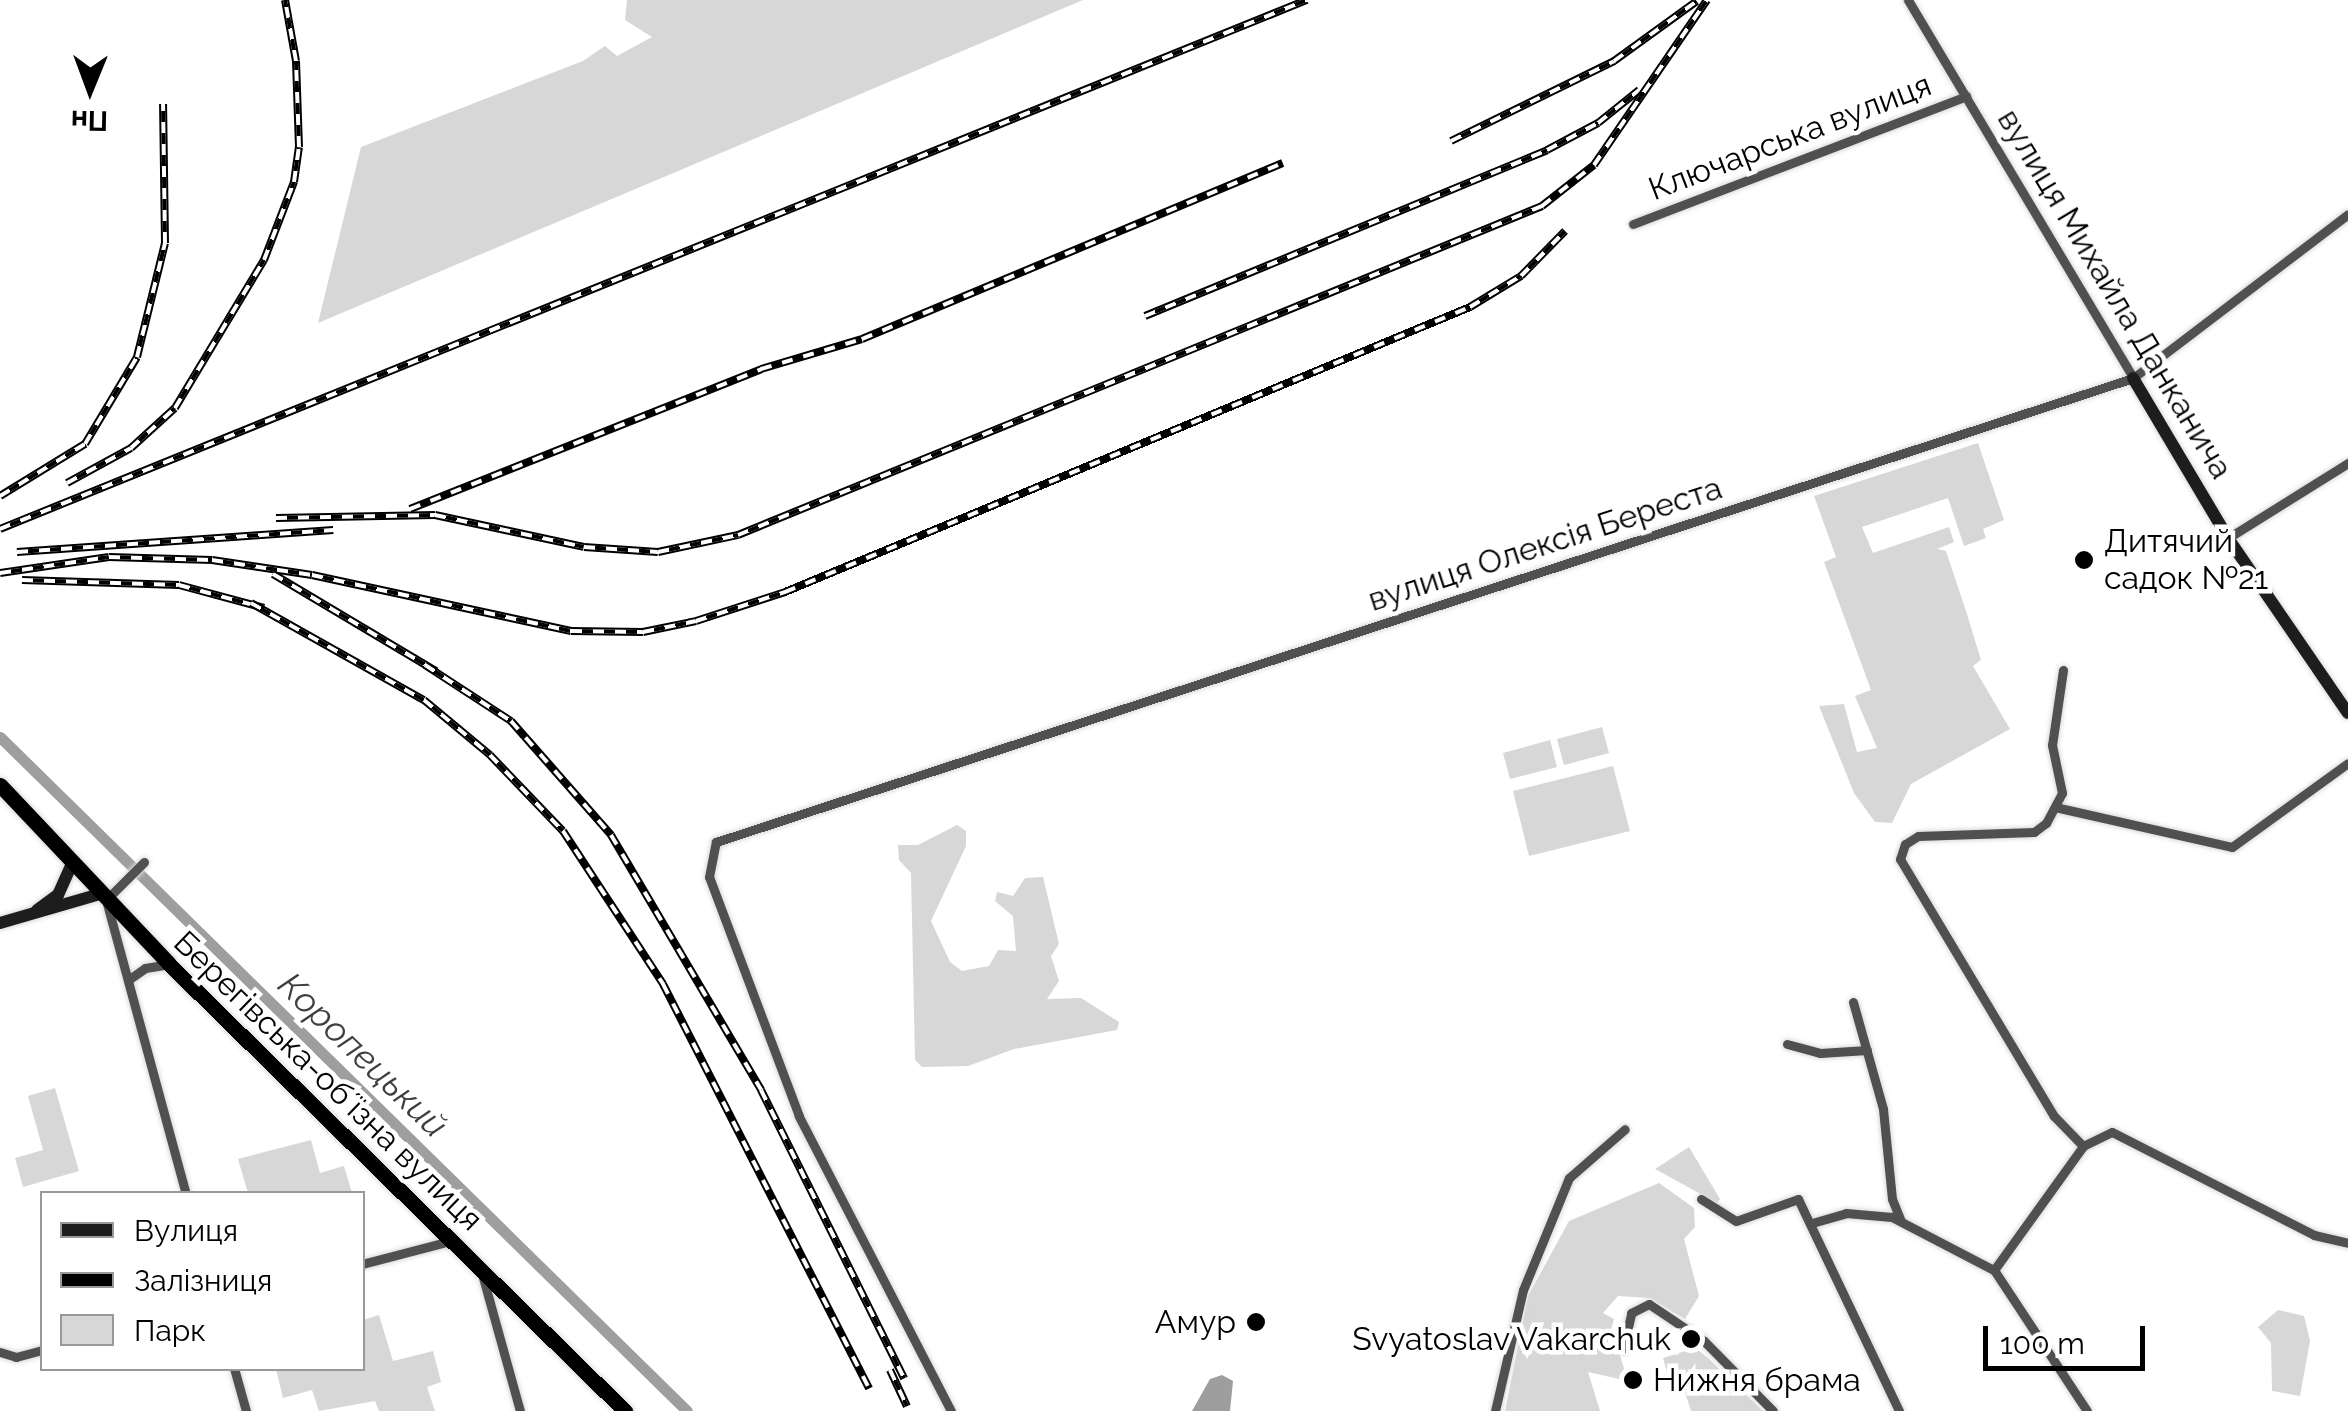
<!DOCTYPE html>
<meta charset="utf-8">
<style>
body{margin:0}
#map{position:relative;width:2348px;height:1411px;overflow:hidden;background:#fff;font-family:Raleway,sans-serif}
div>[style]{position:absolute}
.green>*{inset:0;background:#d7d7d7}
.water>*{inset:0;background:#9e9e9e}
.canal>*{height:11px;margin:-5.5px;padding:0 5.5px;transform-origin:5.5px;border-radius:5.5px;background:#9e9e9e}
.roads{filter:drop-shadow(0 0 2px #dbdbdb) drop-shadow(0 0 2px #dbdbdb)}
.street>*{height:9px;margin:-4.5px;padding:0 4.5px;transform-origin:4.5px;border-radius:4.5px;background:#505050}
.secondary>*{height:12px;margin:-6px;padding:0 6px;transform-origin:6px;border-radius:6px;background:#1d1d1d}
.highway>*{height:15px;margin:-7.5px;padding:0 7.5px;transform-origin:7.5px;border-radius:7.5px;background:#000}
.rail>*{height:8px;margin-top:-4px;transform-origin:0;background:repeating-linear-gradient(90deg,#fff 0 11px,#000 0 22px);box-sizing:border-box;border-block:2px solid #000}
.dots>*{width:28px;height:28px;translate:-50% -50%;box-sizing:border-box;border:5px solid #fff;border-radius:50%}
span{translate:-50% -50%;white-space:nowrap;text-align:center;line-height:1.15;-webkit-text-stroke:9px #fff;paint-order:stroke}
.street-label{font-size:32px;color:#000}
.poi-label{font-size:32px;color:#000}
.left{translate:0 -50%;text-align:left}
.right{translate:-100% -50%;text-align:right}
.water-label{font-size:35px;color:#3f3f3f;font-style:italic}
.legend{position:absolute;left:40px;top:1191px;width:325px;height:180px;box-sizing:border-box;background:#fff;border:2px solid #999;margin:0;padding:12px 18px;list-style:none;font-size:30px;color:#000}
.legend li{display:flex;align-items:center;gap:20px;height:50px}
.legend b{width:50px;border:2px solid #999}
.north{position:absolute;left:40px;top:40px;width:100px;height:100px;-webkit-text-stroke:8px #fff;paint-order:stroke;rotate:181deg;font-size:28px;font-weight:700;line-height:40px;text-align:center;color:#000}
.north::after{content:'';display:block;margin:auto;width:35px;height:45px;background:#000;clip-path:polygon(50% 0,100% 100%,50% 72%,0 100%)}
.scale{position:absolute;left:1983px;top:1326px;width:162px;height:45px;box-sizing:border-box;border:5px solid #000;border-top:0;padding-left:12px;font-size:30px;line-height:35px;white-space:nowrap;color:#000;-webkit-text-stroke:8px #fff;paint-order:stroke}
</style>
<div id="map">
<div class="green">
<i style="clip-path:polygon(627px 0,1083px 0,318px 323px,361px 147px,583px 61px,605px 46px,617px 56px,652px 37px,625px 20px)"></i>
<i style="clip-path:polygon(1978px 443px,2004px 520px,1983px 529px,1986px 538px,1964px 546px,1948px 498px,1862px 527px,1873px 553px,1949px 527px,1954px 542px,1937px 549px,1946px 551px,1966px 611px,1981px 660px,1973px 666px,2010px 729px,1911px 784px,1892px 823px,1875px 822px,1854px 793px,1819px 706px,1844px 704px,1857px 752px,1877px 748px,1855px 696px,1871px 690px,1824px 562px,1836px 557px,1814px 496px)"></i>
<i style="clip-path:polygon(1602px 727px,1609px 753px,1564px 765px,1557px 739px)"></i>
<i style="clip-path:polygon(1550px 740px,1557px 767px,1510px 779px,1503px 753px)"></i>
<i style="clip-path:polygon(1613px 766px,1630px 831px,1529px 856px,1513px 791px)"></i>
<i style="clip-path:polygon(957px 825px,966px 831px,966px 846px,931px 921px,950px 962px,962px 971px,989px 966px,998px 950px,1016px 951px,1013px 916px,995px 901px,997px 892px,1013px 896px,1025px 878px,1043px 877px,1059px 944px,1051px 956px,1059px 981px,1047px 999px,1081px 998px,1119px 1022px,1117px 1030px,1014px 1049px,968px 1066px,922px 1067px,915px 1060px,911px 873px,899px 860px,898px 845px,918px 845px)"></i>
<i style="clip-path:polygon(55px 1088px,79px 1171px,23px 1187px,15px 1158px,43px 1150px,28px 1096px)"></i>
<i style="clip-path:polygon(311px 1140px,320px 1173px,344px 1166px,352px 1193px,248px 1193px,238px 1159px)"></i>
<i style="clip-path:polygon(1689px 1147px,1720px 1199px,1717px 1203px,1655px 1169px)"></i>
<i style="clip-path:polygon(1659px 1183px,1694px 1208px,1695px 1227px,1684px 1239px,1699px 1296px,1685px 1319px,1650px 1298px,1618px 1296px,1603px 1313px,1614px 1319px,1606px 1348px,1618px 1349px,1628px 1381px,1588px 1372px,1600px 1411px,1505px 1411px,1528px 1296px,1569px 1221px)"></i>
<i style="clip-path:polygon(2278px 1310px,2304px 1316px,2310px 1341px,2300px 1396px,2272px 1391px,2271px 1343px,2258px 1327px)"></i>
<i style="clip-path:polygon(379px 1315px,393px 1361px,433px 1351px,441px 1382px,427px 1387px,435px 1411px,379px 1411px,375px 1401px,319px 1411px,312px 1390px,283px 1398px,276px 1369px,362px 1368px,363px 1320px)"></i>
<i style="clip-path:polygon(1680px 1336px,1708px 1358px,1763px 1411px,1691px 1411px,1682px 1383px,1672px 1390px,1663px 1358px,1685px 1351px)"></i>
</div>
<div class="water">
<i style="clip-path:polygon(1222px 1375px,1233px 1381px,1230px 1411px,1192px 1411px,1210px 1379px)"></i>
</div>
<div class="canal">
<i style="left:0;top:737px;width:962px;rotate:44.45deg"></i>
</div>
<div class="roads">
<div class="street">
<i style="left:1908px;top:0;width:440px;rotate:59.2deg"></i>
<i style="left:1633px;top:224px;width:357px;rotate:-21deg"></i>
<i style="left:2228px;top:538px;width:142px;rotate:-32deg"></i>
<i style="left:2063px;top:670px;width:76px;rotate:98.3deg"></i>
<i style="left:2052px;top:745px;width:49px;rotate:78.2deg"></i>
<i style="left:2062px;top:793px;width:34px;rotate:118deg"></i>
<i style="left:2046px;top:823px;width:15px;rotate:143deg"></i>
<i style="left:2034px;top:832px;width:116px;rotate:178deg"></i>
<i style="left:1918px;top:836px;width:15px;rotate:148deg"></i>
<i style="left:1905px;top:844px;width:16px;rotate:108deg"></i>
<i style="left:1900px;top:859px;width:300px;rotate:59.1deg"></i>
<i style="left:2054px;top:1116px;width:42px;rotate:46deg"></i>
<i style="left:2055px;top:807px;width:181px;rotate:12.7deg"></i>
<i style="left:2232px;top:847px;width:143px;rotate:-35.9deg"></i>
<i style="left:144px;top:862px;width:54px;rotate:135deg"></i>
<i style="left:106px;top:900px;width:305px;rotate:74.8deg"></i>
<i style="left:128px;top:980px;width:21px;rotate:-35deg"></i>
<i style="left:145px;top:968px;width:24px;rotate:-9deg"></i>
<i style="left:1853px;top:1002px;width:111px;rotate:74.3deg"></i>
<i style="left:1883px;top:1109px;width:90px;rotate:84.3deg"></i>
<i style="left:1892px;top:1199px;width:24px;rotate:68deg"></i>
<i style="left:1787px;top:1044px;width:34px;rotate:15deg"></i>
<i style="left:1820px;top:1053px;width:47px;rotate:-3.7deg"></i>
<i style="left:1701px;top:1199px;width:41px;rotate:32.2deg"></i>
<i style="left:1736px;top:1221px;width:66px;rotate:-19.5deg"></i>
<i style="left:1798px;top:1199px;width:235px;rotate:64.5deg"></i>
<i style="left:1812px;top:1223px;width:35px;rotate:-16deg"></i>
<i style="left:1846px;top:1213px;width:46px;rotate:5deg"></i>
<i style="left:1892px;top:1217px;width:115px;rotate:27.5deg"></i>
<i style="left:1994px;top:1270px;width:169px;rotate:56.6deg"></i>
<i style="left:362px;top:1264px;width:91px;rotate:-14.6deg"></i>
<i style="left:1994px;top:1270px;width:153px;rotate:-54.3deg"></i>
<i style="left:2083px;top:1146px;width:32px;rotate:-26deg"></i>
<i style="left:2112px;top:1132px;width:227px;rotate:27deg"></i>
<i style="left:2314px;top:1235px;width:35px;rotate:13deg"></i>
<i style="left:482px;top:1274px;width:142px;rotate:74.5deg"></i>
<i style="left:1623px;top:1349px;width:37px;rotate:-77deg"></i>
<i style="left:1631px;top:1313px;width:20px;rotate:-27deg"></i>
<i style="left:1649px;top:1304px;width:66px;rotate:33.9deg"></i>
<i style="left:1704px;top:1341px;width:98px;rotate:45.4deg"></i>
<i style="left:0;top:1352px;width:17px;rotate:17deg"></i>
<i style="left:16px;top:1357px;width:27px;rotate:-15deg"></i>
<i style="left:234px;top:1368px;width:45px;rotate:74.4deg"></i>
<i style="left:951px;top:1411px;width:332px;rotate:-117.3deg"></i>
<i style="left:799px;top:1116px;width:255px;rotate:-110.6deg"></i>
<i style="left:709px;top:877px;width:36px;rotate:-79deg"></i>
<i style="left:716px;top:842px;width:1491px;rotate:-18.13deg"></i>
<i style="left:2133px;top:378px;width:270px;rotate:-37.3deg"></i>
<i style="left:1495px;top:1411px;width:124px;rotate:-77deg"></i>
<i style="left:1523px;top:1290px;width:121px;rotate:-67.7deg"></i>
<i style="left:1569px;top:1178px;width:74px;rotate:-41.2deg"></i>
</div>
<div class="secondary">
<i style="left:2133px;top:378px;width:186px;rotate:59.3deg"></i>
<i style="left:2228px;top:538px;width:212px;rotate:55.6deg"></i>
<i style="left:37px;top:910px;width:26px;rotate:-36deg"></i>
<i style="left:58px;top:895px;width:34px;rotate:-66deg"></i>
<i style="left:0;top:923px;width:104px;rotate:-16.2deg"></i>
</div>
<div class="highway">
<i style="left:0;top:785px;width:246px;rotate:46.6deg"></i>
<i style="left:169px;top:964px;width:639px;rotate:44.43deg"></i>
</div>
</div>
<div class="rail">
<i style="left:1451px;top:141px;width:182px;rotate:-26.1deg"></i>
<i style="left:1614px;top:61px;width:102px;rotate:-35.9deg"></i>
<i style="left:1145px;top:316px;width:435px;rotate:-22.4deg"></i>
<i style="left:1547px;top:150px;width:58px;rotate:-27.9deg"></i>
<i style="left:1598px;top:123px;width:53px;rotate:-38.8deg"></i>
<i style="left:67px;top:483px;width:73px;rotate:-28.7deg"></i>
<i style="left:131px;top:448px;width:59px;rotate:-42.3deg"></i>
<i style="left:175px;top:408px;width:173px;rotate:-59deg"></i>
<i style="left:264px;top:260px;width:84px;rotate:-69deg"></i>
<i style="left:294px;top:182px;width:35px;rotate:-82deg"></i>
<i style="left:299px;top:147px;width:86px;rotate:-92deg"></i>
<i style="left:296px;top:61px;width:62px;rotate:-100.2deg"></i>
<i style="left:0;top:496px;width:100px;rotate:-31.5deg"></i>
<i style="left:85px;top:444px;width:101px;rotate:-59.1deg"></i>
<i style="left:137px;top:357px;width:117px;rotate:-76.2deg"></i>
<i style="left:165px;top:243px;width:139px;rotate:-90.8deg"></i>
<i style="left:410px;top:509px;width:378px;rotate:-21.7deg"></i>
<i style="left:761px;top:369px;width:105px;rotate:-16.5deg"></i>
<i style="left:862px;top:339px;width:456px;rotate:-22.7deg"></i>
<i style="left:276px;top:518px;width:159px;rotate:-1.1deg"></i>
<i style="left:435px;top:515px;width:152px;rotate:12.1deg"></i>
<i style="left:584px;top:547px;width:74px;rotate:3.9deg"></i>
<i style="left:658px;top:552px;width:82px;rotate:-12deg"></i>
<i style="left:738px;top:535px;width:869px;rotate:-22.25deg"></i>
<i style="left:1542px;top:206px;width:66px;rotate:-38.3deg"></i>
<i style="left:1594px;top:165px;width:200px;rotate:-55.6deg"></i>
<i style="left:0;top:529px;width:1410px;rotate:-22.04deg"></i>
<i style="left:17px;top:552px;width:317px;rotate:-4deg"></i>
<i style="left:0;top:573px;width:110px;rotate:-8.4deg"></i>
<i style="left:109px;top:557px;width:103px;rotate:1.7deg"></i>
<i style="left:212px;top:560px;width:101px;rotate:8.5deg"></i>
<i style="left:312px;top:575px;width:265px;rotate:12.2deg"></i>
<i style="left:571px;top:631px;width:72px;rotate:0.8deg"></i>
<i style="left:643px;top:632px;width:54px;rotate:-11.7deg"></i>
<i style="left:696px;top:621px;width:94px;rotate:-18deg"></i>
<i style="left:785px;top:592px;width:742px;rotate:-22.59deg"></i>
<i style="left:1470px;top:307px;width:60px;rotate:-31.3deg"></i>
<i style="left:1521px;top:276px;width:63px;rotate:-45.6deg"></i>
<i style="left:273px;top:574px;width:190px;rotate:30.8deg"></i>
<i style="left:22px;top:580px;width:157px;rotate:1.8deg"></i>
<i style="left:179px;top:585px;width:88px;rotate:15.1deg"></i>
<i style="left:251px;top:603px;width:198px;rotate:29.3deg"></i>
<i style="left:424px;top:700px;width:86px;rotate:39.8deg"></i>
<i style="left:490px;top:755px;width:105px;rotate:46.2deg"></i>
<i style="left:563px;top:831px;width:183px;rotate:56.8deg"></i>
<i style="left:663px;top:984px;width:454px;rotate:63deg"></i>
<i style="left:425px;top:665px;width:103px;rotate:33.1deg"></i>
<i style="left:511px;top:721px;width:152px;rotate:48.7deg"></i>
<i style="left:611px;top:835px;width:296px;rotate:59.5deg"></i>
<i style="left:761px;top:1090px;width:322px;rotate:63.6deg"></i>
<i style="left:890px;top:1370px;width:40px;rotate:65deg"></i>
</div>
<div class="dots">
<i style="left:2084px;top:560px;background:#000"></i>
<i style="left:1256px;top:1322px;background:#000"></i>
<i style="left:1691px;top:1339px;background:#000"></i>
<i style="left:1633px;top:1380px;background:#000"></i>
</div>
<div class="street-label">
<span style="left:1790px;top:137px;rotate:-21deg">Ключарська вулиця</span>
<span style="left:2115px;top:294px;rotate:59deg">вулиця Михайла Данканича</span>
<span style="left:1545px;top:544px;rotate:-18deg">вулиця Олексія Береста</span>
<span style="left:328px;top:1081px;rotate:44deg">Берегівська-обʼїзна вулиця</span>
</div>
<div class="poi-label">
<span class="left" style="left:2104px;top:560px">Дитячий<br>садок №21</span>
<span class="right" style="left:1236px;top:1322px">Амур</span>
<span class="right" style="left:1671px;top:1339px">Svyatoslav Vakarchuk</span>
<span class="left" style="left:1653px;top:1380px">Нижня брама</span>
</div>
<div class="water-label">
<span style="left:363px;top:1055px;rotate:44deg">Коропецький</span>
</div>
<ul class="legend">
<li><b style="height:12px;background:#1d1d1d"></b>Вулиця</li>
<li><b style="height:12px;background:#000"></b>Залізниця</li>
<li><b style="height:28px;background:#d7d7d7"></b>Парк</li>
</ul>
<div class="north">Пн</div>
<div class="scale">100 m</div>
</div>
